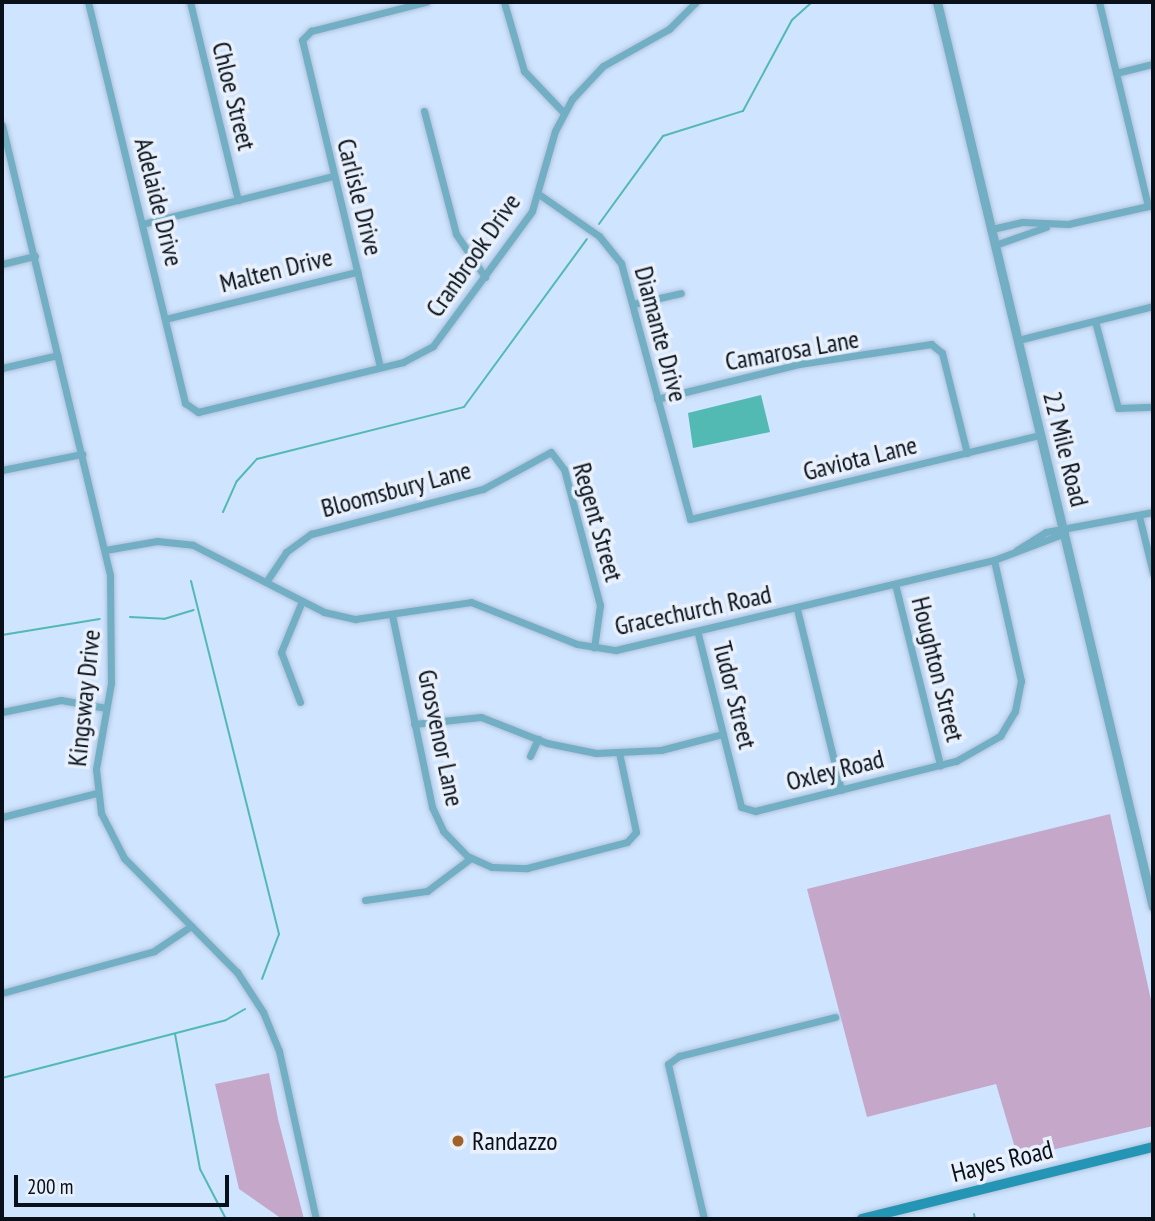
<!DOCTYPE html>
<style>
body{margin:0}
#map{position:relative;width:1155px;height:1221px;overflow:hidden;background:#cfe4ff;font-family:"PT Sans Narrow",sans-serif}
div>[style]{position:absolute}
.green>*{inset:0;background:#c5a7ca}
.water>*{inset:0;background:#52b9b3}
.stream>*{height:2px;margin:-1px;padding:0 1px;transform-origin:1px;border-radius:1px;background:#52b9b3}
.roads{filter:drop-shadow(0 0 2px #afc2da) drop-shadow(0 0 2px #afc2da)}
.minor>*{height:7px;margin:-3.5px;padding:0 3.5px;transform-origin:3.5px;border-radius:3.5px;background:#72afc5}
.tertiary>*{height:9px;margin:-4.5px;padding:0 4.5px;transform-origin:4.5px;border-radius:4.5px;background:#72afc5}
.secondary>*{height:10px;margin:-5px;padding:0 5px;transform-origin:5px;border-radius:5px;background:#2595b6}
.dots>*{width:19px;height:19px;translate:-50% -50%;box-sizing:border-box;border:4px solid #e8f0fb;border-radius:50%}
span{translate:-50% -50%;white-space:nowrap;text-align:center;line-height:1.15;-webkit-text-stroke:7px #e8f0fb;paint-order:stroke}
.street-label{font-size:26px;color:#091019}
.poi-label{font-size:26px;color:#091019}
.left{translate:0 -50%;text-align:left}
.frame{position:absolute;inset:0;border:4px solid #091019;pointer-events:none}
.scale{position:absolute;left:14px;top:1175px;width:215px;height:32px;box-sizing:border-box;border:4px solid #091019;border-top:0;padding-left:9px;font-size:21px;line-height:24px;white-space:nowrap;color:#091019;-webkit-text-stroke:5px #e8f0fb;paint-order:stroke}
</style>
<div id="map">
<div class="green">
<i style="clip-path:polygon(1110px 814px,1153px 1009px,1153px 1126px,1018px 1158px,996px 1084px,867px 1117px,807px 889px)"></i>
<i style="clip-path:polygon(269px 1073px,278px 1119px,304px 1219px,282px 1219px,239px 1189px,215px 1084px)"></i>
</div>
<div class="water">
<i style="clip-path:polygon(761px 395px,770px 432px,693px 448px,688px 413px)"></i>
</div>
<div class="stream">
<i style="left:599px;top:224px;width:109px;rotate:-54deg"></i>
<i style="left:663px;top:136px;width:84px;rotate:-17.4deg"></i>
<i style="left:743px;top:111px;width:103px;rotate:-61.7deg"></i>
<i style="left:792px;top:20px;width:27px;rotate:-42deg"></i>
<i style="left:223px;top:512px;width:34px;rotate:-66deg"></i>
<i style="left:237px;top:481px;width:30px;rotate:-48deg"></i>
<i style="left:257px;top:459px;width:213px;rotate:-14.1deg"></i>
<i style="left:464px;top:407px;width:208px;rotate:-53.8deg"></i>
<i style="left:191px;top:581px;width:364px;rotate:76deg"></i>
<i style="left:279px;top:934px;width:48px;rotate:110.7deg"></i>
<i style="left:130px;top:617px;width:34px;rotate:3deg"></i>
<i style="left:164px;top:619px;width:31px;rotate:-17deg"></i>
<i style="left:2px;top:635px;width:99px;rotate:-9.3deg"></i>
<i style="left:175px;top:1034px;width:137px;rotate:79.5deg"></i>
<i style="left:200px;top:1169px;width:56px;rotate:62.5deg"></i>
<i style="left:2px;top:1078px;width:231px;rotate:-14.5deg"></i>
<i style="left:226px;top:1020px;width:22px;rotate:-30deg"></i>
<i style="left:974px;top:1214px;width:5px;rotate:79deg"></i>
</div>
<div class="roads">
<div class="minor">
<i style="left:88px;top:2px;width:413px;rotate:76.4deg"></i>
<i style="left:185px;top:403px;width:16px;rotate:35deg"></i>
<i style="left:198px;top:412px;width:211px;rotate:-13.7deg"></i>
<i style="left:403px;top:362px;width:34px;rotate:-28deg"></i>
<i style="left:433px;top:346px;width:167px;rotate:-53.7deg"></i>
<i style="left:532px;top:211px;width:83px;rotate:-74deg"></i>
<i style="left:555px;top:131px;width:36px;rotate:-62deg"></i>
<i style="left:572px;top:99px;width:45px;rotate:-46.8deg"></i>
<i style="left:603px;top:66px;width:76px;rotate:-29.3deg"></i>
<i style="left:669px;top:29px;width:38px;rotate:-45deg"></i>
<i style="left:190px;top:2px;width:204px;rotate:76.4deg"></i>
<i style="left:504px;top:2px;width:72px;rotate:73.8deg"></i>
<i style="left:524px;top:71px;width:57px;rotate:46.4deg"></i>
<i style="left:1099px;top:2px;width:210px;rotate:76.5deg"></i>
<i style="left:1116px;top:73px;width:38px;rotate:-14deg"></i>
<i style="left:424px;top:111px;width:127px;rotate:75.4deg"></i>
<i style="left:456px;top:234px;width:52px;rotate:56deg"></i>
<i style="left:2px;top:125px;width:463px;rotate:76.5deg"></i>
<i style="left:110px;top:575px;width:108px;rotate:89.5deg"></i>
<i style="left:111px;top:683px;width:87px;rotate:99.9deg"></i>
<i style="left:96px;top:769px;width:44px;rotate:83.5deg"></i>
<i style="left:101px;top:813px;width:51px;rotate:62.9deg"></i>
<i style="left:124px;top:858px;width:161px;rotate:45.3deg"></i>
<i style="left:237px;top:972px;width:48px;rotate:57deg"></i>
<i style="left:263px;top:1012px;width:42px;rotate:67.7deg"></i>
<i style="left:279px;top:1051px;width:172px;rotate:77.6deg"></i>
<i style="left:540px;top:195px;width:72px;rotate:34.8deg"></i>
<i style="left:599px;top:236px;width:35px;rotate:51deg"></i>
<i style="left:621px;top:263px;width:265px;rotate:74.9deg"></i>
<i style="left:690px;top:519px;width:361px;rotate:-13.5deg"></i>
<i style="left:142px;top:224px;width:197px;rotate:-14.1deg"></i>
<i style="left:992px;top:229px;width:31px;rotate:-13deg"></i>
<i style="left:1022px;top:222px;width:46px;rotate:2.5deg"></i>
<i style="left:1068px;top:224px;width:87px;rotate:-12.6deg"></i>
<i style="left:995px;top:245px;width:54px;rotate:-19.4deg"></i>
<i style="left:2px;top:264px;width:34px;rotate:-14deg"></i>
<i style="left:633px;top:304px;width:49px;rotate:-12.9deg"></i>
<i style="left:165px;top:319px;width:198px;rotate:-13.8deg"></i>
<i style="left:1095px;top:321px;width:90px;rotate:75.2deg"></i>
<i style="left:1118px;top:408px;width:35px;rotate:-2deg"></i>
<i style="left:1018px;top:340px;width:139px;rotate:-14.1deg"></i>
<i style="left:380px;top:367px;width:336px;rotate:-103.4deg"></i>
<i style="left:302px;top:40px;width:13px;rotate:-45deg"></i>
<i style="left:311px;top:31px;width:119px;rotate:-14.2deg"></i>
<i style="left:2px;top:368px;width:57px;rotate:-13.1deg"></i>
<i style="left:657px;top:399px;width:146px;rotate:-13.8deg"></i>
<i style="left:799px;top:364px;width:134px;rotate:-8.6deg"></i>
<i style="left:931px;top:344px;width:14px;rotate:39deg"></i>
<i style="left:942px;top:353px;width:103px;rotate:76deg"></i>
<i style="left:2px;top:470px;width:82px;rotate:-11.3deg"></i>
<i style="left:1139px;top:516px;width:59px;rotate:76.2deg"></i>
<i style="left:105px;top:550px;width:53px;rotate:-9.8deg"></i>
<i style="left:157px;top:541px;width:36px;rotate:6deg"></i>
<i style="left:193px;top:545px;width:147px;rotate:27.1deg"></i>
<i style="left:324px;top:612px;width:32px;rotate:13deg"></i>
<i style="left:355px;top:619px;width:117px;rotate:-8.3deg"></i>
<i style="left:471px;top:602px;width:114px;rotate:21.6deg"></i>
<i style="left:577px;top:644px;width:39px;rotate:9deg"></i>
<i style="left:616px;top:650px;width:389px;rotate:-13.4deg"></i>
<i style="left:994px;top:560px;width:76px;rotate:-20.8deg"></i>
<i style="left:1017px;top:550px;width:34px;rotate:-32deg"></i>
<i style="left:1046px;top:532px;width:109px;rotate:-10.6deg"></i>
<i style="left:266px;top:582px;width:36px;rotate:-56deg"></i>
<i style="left:286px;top:552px;width:31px;rotate:-36deg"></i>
<i style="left:311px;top:534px;width:178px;rotate:-14.7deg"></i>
<i style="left:483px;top:489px;width:77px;rotate:-28.6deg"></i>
<i style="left:551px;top:452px;width:21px;rotate:53deg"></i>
<i style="left:564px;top:469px;width:141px;rotate:75.2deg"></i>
<i style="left:600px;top:605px;width:43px;rotate:97.9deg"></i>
<i style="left:895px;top:584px;width:187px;rotate:76deg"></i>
<i style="left:797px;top:609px;width:186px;rotate:76.3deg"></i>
<i style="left:392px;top:615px;width:196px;rotate:78.2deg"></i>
<i style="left:432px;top:807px;width:26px;rotate:65deg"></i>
<i style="left:443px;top:831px;width:35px;rotate:46deg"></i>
<i style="left:467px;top:856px;width:27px;rotate:24deg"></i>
<i style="left:492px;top:867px;width:35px;rotate:2deg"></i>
<i style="left:527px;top:868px;width:103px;rotate:-14.6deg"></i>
<i style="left:627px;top:842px;width:13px;rotate:-48deg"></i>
<i style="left:636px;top:832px;width:81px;rotate:-102.1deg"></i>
<i style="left:698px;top:634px;width:178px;rotate:76deg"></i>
<i style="left:741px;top:807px;width:15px;rotate:16deg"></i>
<i style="left:755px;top:811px;width:207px;rotate:-14deg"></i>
<i style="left:956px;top:761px;width:51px;rotate:-29.6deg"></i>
<i style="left:1000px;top:736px;width:29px;rotate:-59deg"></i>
<i style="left:1015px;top:711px;width:31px;rotate:-79deg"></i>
<i style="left:1021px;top:681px;width:124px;rotate:-102.6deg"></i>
<i style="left:300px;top:702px;width:53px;rotate:-110.8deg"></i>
<i style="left:281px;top:652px;width:55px;rotate:-67.6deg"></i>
<i style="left:2px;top:712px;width:60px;rotate:-11.5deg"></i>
<i style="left:61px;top:700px;width:46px;rotate:10.1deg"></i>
<i style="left:414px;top:724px;width:67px;rotate:-6deg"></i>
<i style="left:481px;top:717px;width:71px;rotate:21.5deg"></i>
<i style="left:547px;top:743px;width:50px;rotate:11.5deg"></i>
<i style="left:596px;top:753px;width:65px;rotate:-2.6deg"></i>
<i style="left:661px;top:750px;width:64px;rotate:-14.5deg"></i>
<i style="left:530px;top:756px;width:19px;rotate:-65deg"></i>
<i style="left:2px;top:817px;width:98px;rotate:-14.2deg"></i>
<i style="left:365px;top:900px;width:63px;rotate:-8.3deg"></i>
<i style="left:427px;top:891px;width:55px;rotate:-36.9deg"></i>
<i style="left:2px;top:993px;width:158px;rotate:-15.4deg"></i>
<i style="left:154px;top:951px;width:45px;rotate:-34deg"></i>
<i style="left:704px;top:1219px;width:159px;rotate:-103.1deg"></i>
<i style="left:668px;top:1064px;width:14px;rotate:-36deg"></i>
<i style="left:679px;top:1056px;width:161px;rotate:-14deg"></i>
</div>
<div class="tertiary">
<i style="left:937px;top:2px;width:930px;rotate:76.58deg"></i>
</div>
<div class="secondary">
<i style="left:862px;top:1219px;width:300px;rotate:-13.9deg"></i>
</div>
</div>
<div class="dots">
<i style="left:458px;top:1141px;background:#a06228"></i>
</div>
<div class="street-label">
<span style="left:234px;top:96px;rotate:76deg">Chloe Street</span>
<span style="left:360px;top:197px;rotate:76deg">Carlisle Drive</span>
<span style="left:159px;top:202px;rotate:76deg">Adelaide Drive</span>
<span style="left:473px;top:255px;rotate:-55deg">Cranbrook Drive</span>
<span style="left:276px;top:270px;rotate:-14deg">Malten Drive</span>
<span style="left:661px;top:334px;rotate:75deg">Diamante Drive</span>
<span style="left:792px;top:350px;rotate:-10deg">Camarosa Lane</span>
<span style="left:1066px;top:449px;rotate:76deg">22 Mile Road</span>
<span style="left:860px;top:458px;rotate:-14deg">Gaviota Lane</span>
<span style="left:396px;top:489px;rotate:-15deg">Bloomsbury Lane</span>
<span style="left:598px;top:522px;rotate:74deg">Regent Street</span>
<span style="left:693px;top:610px;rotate:-12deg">Gracechurch Road</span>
<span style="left:938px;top:669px;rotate:76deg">Houghton Street</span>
<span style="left:735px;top:695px;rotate:76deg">Tudor Street</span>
<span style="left:84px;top:698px;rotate:-84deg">Kingsway Drive</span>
<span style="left:441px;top:738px;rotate:78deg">Grosvenor Lane</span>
<span style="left:835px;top:770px;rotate:-14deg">Oxley Road</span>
<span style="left:1002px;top:1161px;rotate:-14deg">Hayes Road</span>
</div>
<div class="poi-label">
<span class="left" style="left:472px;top:1141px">Randazzo</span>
</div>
<div class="frame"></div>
<div class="scale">200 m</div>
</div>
